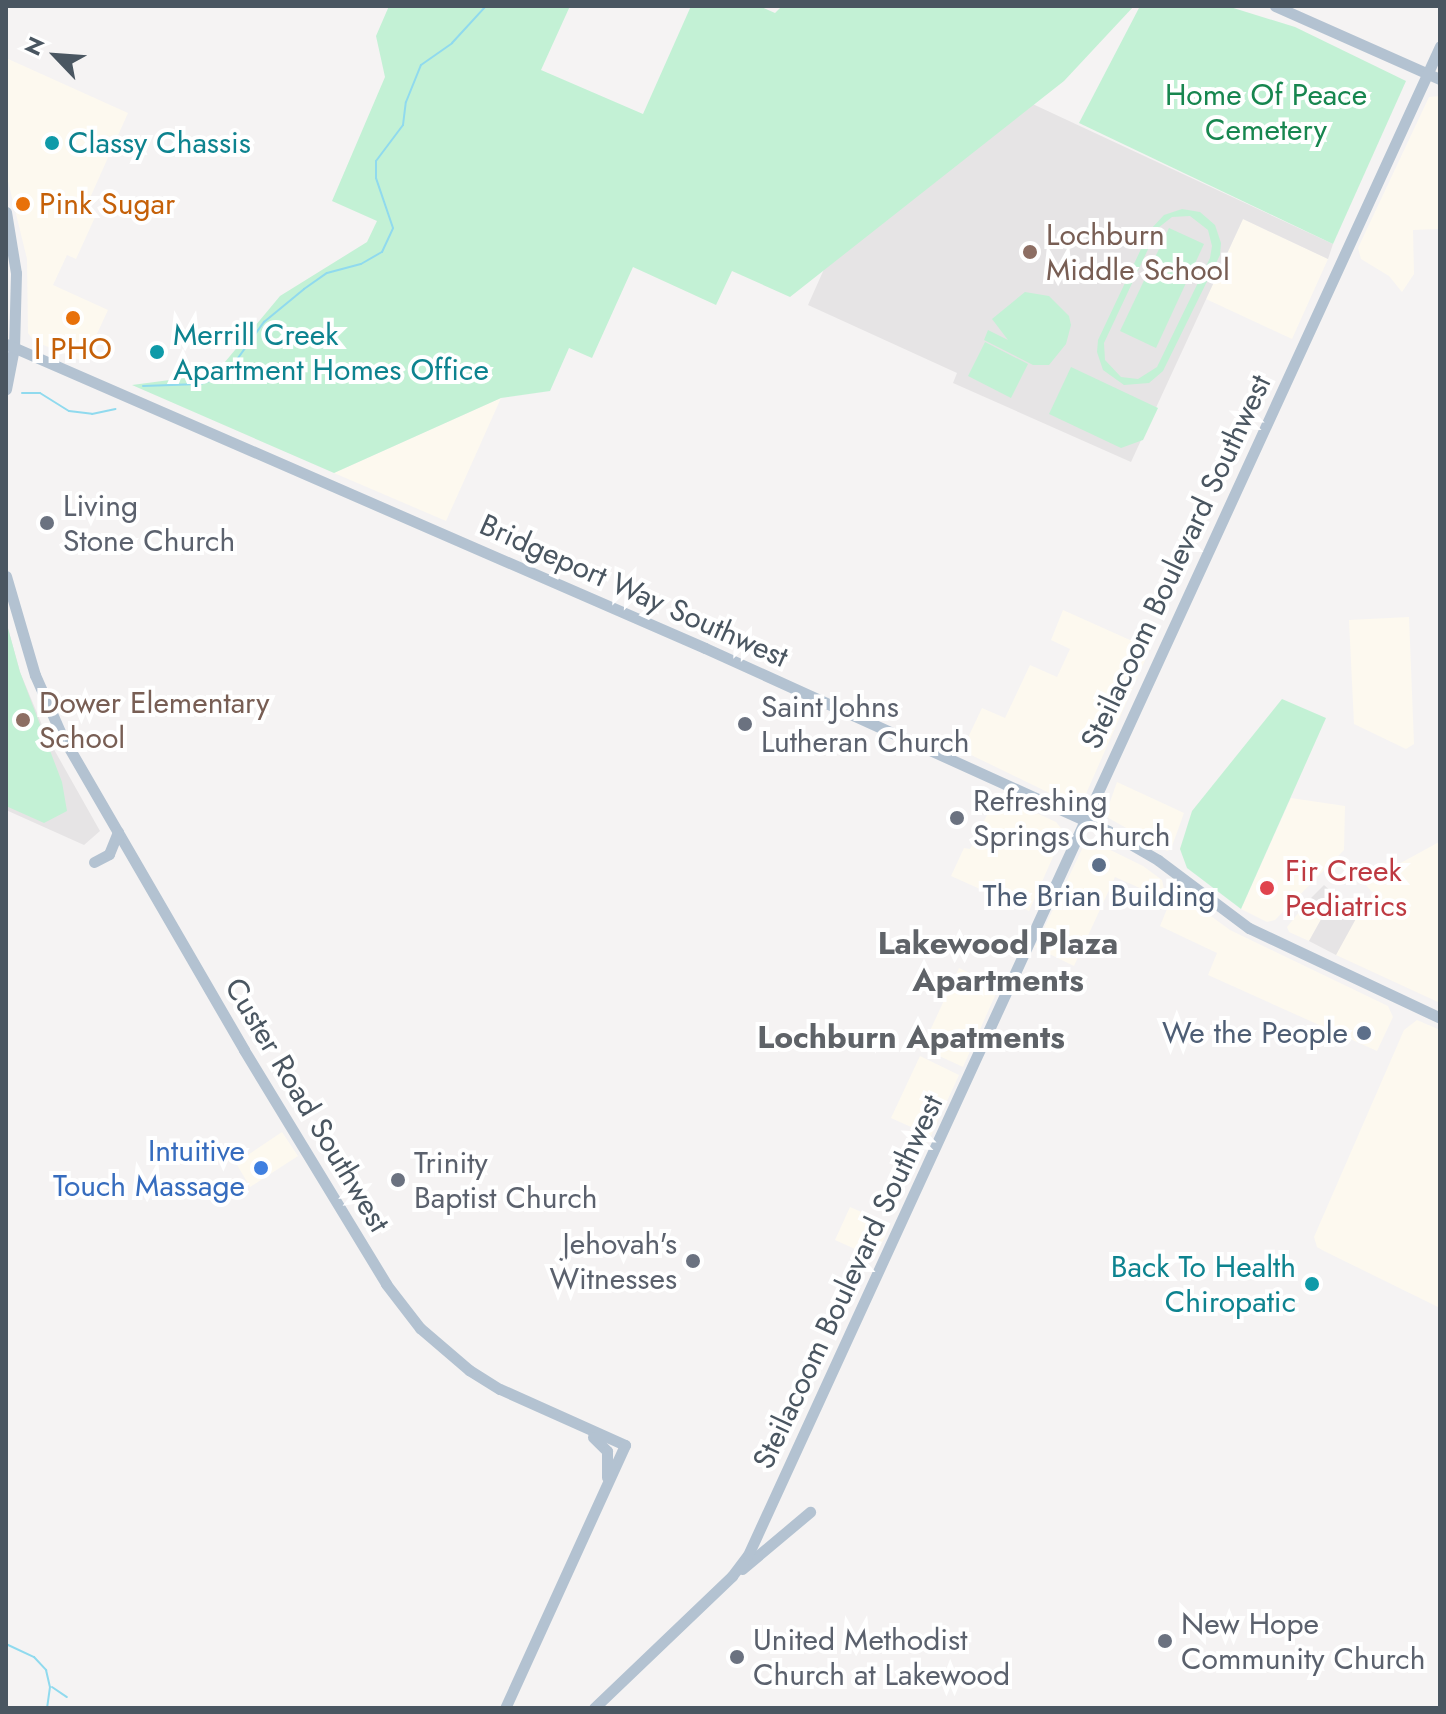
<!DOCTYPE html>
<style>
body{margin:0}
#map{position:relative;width:1446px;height:1714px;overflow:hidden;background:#f5f3f3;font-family:Jost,sans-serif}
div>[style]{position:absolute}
.commercial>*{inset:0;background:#fdf9ef}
.education>*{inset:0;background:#e6e4e5}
.green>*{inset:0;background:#c3f1d5}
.stream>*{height:2px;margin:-1px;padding:0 1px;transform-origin:1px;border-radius:1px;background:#90daee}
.major>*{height:11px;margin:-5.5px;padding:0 5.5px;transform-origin:5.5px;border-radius:5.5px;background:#b3c2d1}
.dots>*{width:22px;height:22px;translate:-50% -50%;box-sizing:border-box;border:4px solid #fff;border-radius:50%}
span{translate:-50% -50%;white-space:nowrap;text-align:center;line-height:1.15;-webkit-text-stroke:8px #fff;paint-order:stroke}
.park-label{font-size:30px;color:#17864f}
.culture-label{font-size:30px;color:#0d838f}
.left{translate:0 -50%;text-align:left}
.right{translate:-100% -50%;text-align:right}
.food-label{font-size:30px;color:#c56008}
.education-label{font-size:30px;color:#785e54}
.worship-label{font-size:30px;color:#5b616d}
.street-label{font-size:30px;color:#4a5661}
.health-label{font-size:30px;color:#be3a42}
.service-label{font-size:30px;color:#4e5e75}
.shop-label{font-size:30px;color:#366cbe}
.neighbourhood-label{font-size:32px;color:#5f6368;font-weight:700}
.frame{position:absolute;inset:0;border:8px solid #4a5661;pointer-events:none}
.north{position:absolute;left:16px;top:16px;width:80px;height:80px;-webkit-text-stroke:6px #fff;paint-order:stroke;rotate:295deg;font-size:22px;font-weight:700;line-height:32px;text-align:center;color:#4a5661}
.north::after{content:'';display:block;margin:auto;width:28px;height:36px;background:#4a5661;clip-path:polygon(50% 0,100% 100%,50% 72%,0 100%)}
</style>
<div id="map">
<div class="commercial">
<i style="clip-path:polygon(6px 58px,128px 113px,85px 209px,96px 215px,76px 259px,67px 255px,53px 285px,108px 310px,84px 362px,34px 341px,28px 333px,27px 259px,6px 173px)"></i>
<i style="clip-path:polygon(1440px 96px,1440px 229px,1413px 230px,1414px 274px,1402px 292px,1389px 276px,1361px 259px,1358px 248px,1429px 97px)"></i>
<i style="clip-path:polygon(1243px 219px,1328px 259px,1292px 339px,1206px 299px)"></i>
<i style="clip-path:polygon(501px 398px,446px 521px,334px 473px)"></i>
<i style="clip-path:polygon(1063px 610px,1150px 649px,1085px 796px,1072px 804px,967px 753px,964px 746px,982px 708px,1005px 718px,1030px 665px,1057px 677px,1070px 649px,1051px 640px)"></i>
<i style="clip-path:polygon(1409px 617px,1414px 744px,1406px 749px,1354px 724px,1349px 620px)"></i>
<i style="clip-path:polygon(1117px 782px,1184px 813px,1171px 849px,1167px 851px,1105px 816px)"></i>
<i style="clip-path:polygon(997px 795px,1056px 822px,1064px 832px,1029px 911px,951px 876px,964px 848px,970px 849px)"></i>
<i style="clip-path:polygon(1291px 798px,1345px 806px,1344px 850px,1275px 920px,1267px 922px,1241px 909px)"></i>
<i style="clip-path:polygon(1090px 840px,1143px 866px,1162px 880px,1164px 889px,1160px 897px,1115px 877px,1074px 966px,1035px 947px,1085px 843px)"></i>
<i style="clip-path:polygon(1439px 842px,1440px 844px,1440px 1003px,1336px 955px,1345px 934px,1374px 894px,1364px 883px)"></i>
<i style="clip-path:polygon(1182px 895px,1230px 930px,1388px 1006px,1393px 1017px,1377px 1051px,1208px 975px,1217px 953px,1160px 926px,1172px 897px)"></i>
<i style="clip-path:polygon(1309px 900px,1324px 914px,1309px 941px,1289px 932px,1287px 927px)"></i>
<i style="clip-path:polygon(959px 968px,999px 987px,963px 1067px,922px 1048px)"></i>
<i style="clip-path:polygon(1417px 1020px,1440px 1030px,1440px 1308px,1324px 1251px,1317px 1247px,1314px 1237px,1404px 1030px)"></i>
<i style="clip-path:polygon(920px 1056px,959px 1075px,931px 1136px,891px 1118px)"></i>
<i style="clip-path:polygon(282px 1132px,298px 1156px,250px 1187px,236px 1163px)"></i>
<i style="clip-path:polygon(850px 1207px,887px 1223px,889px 1228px,875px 1258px,835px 1240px)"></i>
</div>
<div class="education">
<i style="clip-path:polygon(921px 52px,1333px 244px,1328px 259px,1243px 219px,1131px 462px,953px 383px,957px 373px,808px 305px)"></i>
<i style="clip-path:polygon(6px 621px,20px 672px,47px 737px,100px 831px,84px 845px,6px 810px)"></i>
<i style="clip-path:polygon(1324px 885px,1358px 915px,1336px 955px,1309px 941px,1324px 914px,1309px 900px)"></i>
</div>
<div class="green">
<i style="clip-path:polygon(389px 6px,570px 6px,541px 70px,643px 114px,691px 6px,759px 6px,775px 13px,782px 6px,1134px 6px,1064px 81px,790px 297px,732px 271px,716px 305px,633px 267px,592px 358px,569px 348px,550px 391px,501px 398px,334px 473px,132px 385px,215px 374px,280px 296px,367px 242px,377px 221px,332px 201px,385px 77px,376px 36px)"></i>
<i style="clip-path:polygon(1140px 6px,1227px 6px,1295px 27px,1406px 81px,1333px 244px,1079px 123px)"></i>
<i style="clip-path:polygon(evenodd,1182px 209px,1200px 212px,1215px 225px,1221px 243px,1220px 255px,1163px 371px,1149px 383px,1124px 385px,1103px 370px,1097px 352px,1098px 340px,1150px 230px,1164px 215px,1182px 209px,1190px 216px,1208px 230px,1212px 246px,1210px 258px,1157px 367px,1138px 379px,1121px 377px,1105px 360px,1104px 343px,1158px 228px,1172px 217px,1190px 216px)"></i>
<i style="clip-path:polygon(1169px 228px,1204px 244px,1156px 348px,1120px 331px)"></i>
<i style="clip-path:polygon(1025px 292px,1049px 296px,1069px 316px,1071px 325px,1066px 344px,1049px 365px,1033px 365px,984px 340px,988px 330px,1008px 340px,992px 319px)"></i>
<i style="clip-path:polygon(985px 342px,1028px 364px,1011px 398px,968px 376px)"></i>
<i style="clip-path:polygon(1071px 367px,1158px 408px,1143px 440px,1121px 448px,1049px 414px)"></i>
<i style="clip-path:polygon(6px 621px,20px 672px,62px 782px,67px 811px,44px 823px,6px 806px)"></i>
<i style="clip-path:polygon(1282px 699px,1326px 718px,1241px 909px,1187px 868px,1180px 849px,1192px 811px)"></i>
</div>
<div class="stream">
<i style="left:143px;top:386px;width:57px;rotate:-2deg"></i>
<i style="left:200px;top:384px;width:26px;rotate:-18deg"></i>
<i style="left:225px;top:376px;width:67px;rotate:-54.2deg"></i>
<i style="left:264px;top:322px;width:52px;rotate:-39.5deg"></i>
<i style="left:304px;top:289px;width:28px;rotate:-35deg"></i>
<i style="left:327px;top:273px;width:35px;rotate:-15deg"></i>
<i style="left:361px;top:264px;width:24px;rotate:-30deg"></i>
<i style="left:382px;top:252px;width:26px;rotate:-65deg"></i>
<i style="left:393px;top:228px;width:53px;rotate:-108.8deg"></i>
<i style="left:376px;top:178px;width:17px;rotate:-90deg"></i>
<i style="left:376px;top:161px;width:45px;rotate:-53.1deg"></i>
<i style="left:403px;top:125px;width:23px;rotate:-83deg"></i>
<i style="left:406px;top:102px;width:40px;rotate:-68deg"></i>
<i style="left:421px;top:65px;width:38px;rotate:-35deg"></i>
<i style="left:452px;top:43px;width:50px;rotate:-47.4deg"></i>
<i style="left:22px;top:393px;width:18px"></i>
<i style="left:40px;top:393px;width:34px;rotate:32deg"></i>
<i style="left:69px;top:411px;width:23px;rotate:7deg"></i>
<i style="left:92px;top:414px;width:24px;rotate:-12deg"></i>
<i style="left:6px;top:1644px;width:31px;rotate:25deg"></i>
<i style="left:34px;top:1657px;width:18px;rotate:47deg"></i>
<i style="left:46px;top:1670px;width:17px;rotate:77deg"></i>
<i style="left:50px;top:1687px;width:21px;rotate:98deg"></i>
<i style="left:52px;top:1687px;width:18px;rotate:34deg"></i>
</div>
<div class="major">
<i style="left:1275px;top:6px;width:180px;rotate:23.9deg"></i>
<i style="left:6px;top:212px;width:62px;rotate:80.7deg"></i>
<i style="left:16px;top:273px;width:75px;rotate:91.5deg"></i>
<i style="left:14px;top:348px;width:42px;rotate:101deg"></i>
<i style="left:6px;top:344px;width:762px;rotate:23.5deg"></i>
<i style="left:705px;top:648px;width:443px;rotate:24.4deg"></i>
<i style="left:1108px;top:831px;width:58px;rotate:30.1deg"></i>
<i style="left:1158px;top:860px;width:114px;rotate:36.8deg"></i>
<i style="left:1249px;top:928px;width:211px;rotate:25.2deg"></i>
<i style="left:6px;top:576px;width:103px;rotate:73.7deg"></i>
<i style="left:35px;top:675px;width:64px;rotate:66.2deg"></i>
<i style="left:61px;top:734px;width:365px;rotate:59.9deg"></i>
<i style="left:244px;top:1050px;width:274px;rotate:58.7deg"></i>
<i style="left:386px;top:1284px;width:56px;rotate:52.3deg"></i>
<i style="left:420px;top:1328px;width:65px;rotate:40.6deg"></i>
<i style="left:469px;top:1370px;width:36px;rotate:32deg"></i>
<i style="left:500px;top:1389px;width:137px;rotate:24.1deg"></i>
<i style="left:625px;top:1445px;width:289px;rotate:114.5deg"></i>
<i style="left:94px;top:862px;width:17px;rotate:-28deg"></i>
<i style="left:109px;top:854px;width:24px;rotate:-68deg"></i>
<i style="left:593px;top:1437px;width:20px;rotate:45deg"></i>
<i style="left:607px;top:1451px;width:26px;rotate:90deg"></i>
<i style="left:742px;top:1569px;width:89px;rotate:-40deg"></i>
<i style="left:594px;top:1708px;width:191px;rotate:-43.7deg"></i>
<i style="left:732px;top:1576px;width:26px;rotate:-53deg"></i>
<i style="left:748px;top:1555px;width:1660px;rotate:-65.36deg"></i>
</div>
<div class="dots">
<i style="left:52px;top:143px;background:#0f9aa8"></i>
<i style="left:23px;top:204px;background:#e8710a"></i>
<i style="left:1030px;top:252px;background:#8d6e63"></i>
<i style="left:73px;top:318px;background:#e8710a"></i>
<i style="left:157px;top:352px;background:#0f9aa8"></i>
<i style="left:47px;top:523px;background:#6b7280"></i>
<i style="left:23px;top:720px;background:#8d6e63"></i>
<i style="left:745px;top:724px;background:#6b7280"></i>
<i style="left:957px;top:818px;background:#6b7280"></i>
<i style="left:1099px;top:865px;background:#5c6f8a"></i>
<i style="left:1267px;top:888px;background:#e0444e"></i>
<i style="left:1364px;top:1033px;background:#5c6f8a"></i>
<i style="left:261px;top:1168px;background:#3f7fe0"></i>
<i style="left:398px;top:1180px;background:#6b7280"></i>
<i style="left:693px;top:1261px;background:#6b7280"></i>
<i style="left:1312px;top:1284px;background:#0f9aa8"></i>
<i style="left:1165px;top:1641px;background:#6b7280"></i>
<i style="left:737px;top:1657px;background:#6b7280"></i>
</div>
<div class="park-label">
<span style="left:1266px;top:112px">Home Of Peace<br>Cemetery</span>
</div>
<div class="culture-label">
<span class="left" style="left:68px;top:143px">Classy Chassis</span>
<span class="left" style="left:173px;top:352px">Merrill Creek<br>Apartment Homes Office</span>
<span class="right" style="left:1296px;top:1284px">Back To Health<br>Chiropatic</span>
</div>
<div class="food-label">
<span class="left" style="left:39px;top:204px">Pink Sugar</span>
<span style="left:73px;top:349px">I PHO</span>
</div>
<div class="education-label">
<span class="left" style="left:1046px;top:252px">Lochburn<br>Middle School</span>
<span class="left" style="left:39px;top:720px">Dower Elementary<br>School</span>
</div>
<div class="worship-label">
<span class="left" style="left:63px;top:523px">Living<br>Stone Church</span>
<span class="left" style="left:761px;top:724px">Saint Johns<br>Lutheran Church</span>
<span class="left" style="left:973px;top:818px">Refreshing<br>Springs Church</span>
<span class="left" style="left:414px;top:1180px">Trinity<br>Baptist Church</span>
<span class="right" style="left:677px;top:1261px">Jehovah's<br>Witnesses</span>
<span class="left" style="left:1181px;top:1641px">New Hope<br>Community Church</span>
<span class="left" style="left:753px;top:1657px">United Methodist<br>Church at Lakewood</span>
</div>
<div class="street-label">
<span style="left:1176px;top:562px;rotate:-65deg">Steilacoom Boulevard Southwest</span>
<span style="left:634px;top:591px;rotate:24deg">Bridgeport Way Southwest</span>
<span style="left:307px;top:1105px;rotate:59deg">Custer Road Southwest</span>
<span style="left:848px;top:1282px;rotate:-65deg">Steilacoom Boulevard Southwest</span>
</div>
<div class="health-label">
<span class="left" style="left:1285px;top:888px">Fir Creek<br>Pediatrics</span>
</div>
<div class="service-label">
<span style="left:1099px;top:896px">The Brian Building</span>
<span class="right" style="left:1348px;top:1033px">We the People</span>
</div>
<div class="shop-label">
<span class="right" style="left:245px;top:1168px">Intuitive<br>Touch Massage</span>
</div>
<div class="neighbourhood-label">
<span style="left:998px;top:962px">Lakewood Plaza<br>Apartments</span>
<span style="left:911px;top:1037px">Lochburn Apatments</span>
</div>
<div class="frame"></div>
<div class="north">N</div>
</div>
